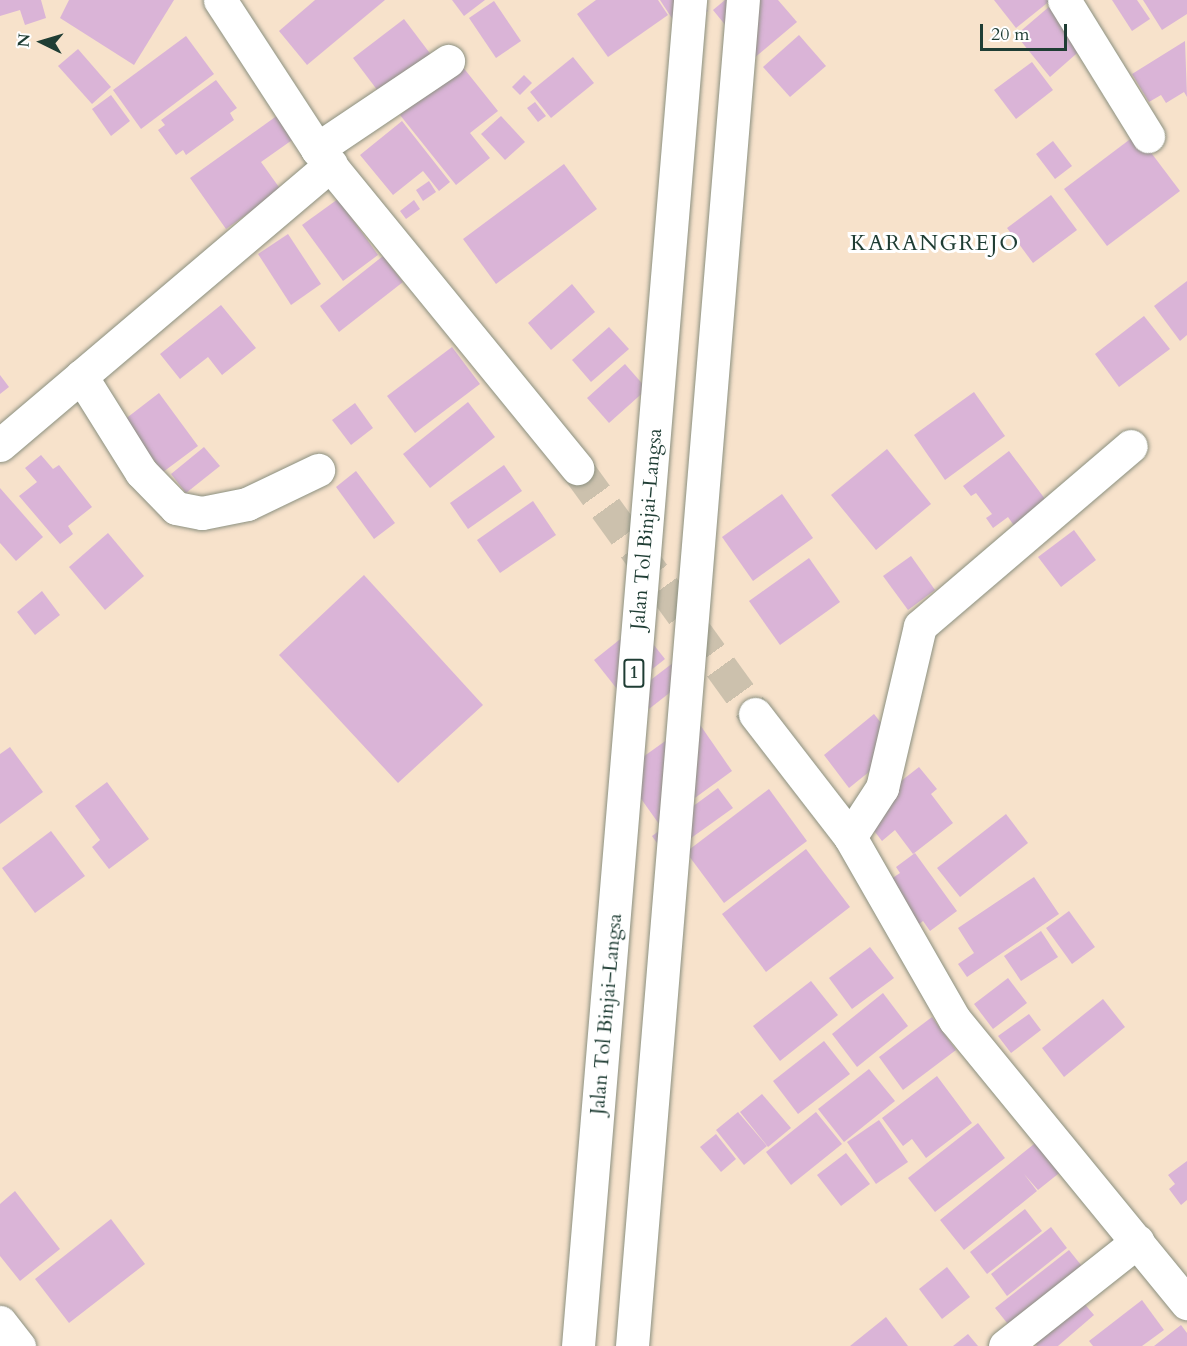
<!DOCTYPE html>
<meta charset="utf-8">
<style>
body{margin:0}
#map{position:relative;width:1187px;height:1346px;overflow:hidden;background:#f7e2cb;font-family:Cardo,serif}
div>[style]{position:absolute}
.building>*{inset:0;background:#dab4d7}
.minor-tunnel>*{height:33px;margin-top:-16.5px;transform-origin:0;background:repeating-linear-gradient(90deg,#ccc1ad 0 33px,transparent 0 49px)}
.roads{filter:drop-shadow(0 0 2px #8b9080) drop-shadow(0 0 2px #8b9080)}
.minor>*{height:33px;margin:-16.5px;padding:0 16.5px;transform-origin:16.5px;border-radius:16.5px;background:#fff}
.highway>*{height:33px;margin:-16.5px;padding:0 16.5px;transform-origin:16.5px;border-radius:16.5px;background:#fff}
span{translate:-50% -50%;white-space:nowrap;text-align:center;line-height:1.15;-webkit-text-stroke:6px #fff;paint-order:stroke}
.shield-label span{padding:2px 4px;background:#fff;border:2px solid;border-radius:4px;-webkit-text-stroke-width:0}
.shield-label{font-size:18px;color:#1f3d34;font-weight:700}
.street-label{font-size:20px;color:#1f3d34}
.quarter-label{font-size:22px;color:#1f3d34;letter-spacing:1.5px}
.north{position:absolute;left:12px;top:12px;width:60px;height:60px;-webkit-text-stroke:4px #fff;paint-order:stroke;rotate:275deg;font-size:16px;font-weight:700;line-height:24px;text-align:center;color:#1f3d34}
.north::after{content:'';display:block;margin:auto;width:21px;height:27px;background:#1f3d34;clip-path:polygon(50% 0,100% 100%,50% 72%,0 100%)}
.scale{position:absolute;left:980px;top:24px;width:87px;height:27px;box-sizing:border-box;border:3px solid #1f3d34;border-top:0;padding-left:8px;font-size:18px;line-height:21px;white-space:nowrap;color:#1f3d34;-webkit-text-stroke:4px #fff;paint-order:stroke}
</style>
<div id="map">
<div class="building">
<i style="clip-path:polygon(0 0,41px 0,46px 18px,25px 25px,20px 10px,0 16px)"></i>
<i style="clip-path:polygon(69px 0,174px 0,134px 65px,60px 18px)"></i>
<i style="clip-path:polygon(315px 0,385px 0,307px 65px,279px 31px)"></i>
<i style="clip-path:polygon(452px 0,485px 0,464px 16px)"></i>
<i style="clip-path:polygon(596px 0,658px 0,668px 15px,608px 57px,577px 14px)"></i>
<i style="clip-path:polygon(660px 0,701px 0,708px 11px,679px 29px)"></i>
<i style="clip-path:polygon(725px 0,778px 0,797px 22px,753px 59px,713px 10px)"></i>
<i style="clip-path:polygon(994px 0,1051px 0,1016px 28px)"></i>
<i style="clip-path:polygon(1112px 0,1137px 0,1150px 19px,1132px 31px)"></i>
<i style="clip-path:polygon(1143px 0,1187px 0,1187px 14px,1162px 30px)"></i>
<i style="clip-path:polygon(494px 1px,521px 41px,496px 58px,469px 18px)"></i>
<i style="clip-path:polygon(1050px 6px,1084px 47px,1050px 77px,1016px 35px)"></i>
<i style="clip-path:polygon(404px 19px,432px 56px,381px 95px,353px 58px)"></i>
<i style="clip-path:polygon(799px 35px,826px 66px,790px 97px,763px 67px)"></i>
<i style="clip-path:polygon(186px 36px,214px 74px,141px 129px,113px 90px)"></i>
<i style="clip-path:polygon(1185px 41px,1187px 97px,1184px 92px,1166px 103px,1161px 95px,1149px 102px,1132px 74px)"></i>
<i style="clip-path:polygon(78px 49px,111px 87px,92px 104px,58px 66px)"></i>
<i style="clip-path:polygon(573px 57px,594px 83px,551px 118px,530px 92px)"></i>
<i style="clip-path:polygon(1032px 62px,1053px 90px,1016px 119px,994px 90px)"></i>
<i style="clip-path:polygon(462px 66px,498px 111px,470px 133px,490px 158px,456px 185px,400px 115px)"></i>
<i style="clip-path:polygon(524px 75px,532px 83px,520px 95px,512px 87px)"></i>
<i style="clip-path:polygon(216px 80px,237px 108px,230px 113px,234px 120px,186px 155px,183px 150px,176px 155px,158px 130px,165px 125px,161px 120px)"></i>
<i style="clip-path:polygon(111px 95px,130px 121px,111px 136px,92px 109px)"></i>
<i style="clip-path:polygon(535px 102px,546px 116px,538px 122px,527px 108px)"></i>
<i style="clip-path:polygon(278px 115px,295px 138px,261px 162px,281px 190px,226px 229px,190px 178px)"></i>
<i style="clip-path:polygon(501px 116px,525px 142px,505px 160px,481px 134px)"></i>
<i style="clip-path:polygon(402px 121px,450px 182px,439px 191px,423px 171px,393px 195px,360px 155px)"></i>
<i style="clip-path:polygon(1137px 134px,1180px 191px,1107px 246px,1064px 189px)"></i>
<i style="clip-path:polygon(1053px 141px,1072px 166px,1055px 179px,1036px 154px)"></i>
<i style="clip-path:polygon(564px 164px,597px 209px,496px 284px,463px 239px)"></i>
<i style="clip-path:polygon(429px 181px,436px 192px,423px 201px,416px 190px)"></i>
<i style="clip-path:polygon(1051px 195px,1077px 230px,1033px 263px,1007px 228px)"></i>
<i style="clip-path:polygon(338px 199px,378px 255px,343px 281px,302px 225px)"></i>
<i style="clip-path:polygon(414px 200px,420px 209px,406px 219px,400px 211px)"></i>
<i style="clip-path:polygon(288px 234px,321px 284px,291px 305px,258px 254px)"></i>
<i style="clip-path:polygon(383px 256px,403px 282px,339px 332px,320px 306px)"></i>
<i style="clip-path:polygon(1187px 281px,1187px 335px,1180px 341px,1154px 306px)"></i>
<i style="clip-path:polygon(572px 284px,595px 312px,551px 350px,528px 323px)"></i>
<i style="clip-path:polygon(221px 305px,256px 348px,222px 375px,208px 357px,180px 379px,160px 354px)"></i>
<i style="clip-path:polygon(1144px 316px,1170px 349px,1119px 387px,1095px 354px)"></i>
<i style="clip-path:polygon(609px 327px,629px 349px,591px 382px,572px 360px)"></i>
<i style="clip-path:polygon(452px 347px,480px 384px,415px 433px,387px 396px)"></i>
<i style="clip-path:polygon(625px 364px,647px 389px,609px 423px,587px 398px)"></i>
<i style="clip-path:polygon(0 375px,9px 387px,0 394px)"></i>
<i style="clip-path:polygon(974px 392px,1005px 436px,945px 480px,914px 435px)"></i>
<i style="clip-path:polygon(159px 393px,198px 446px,163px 472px,150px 455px,141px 461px,124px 420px)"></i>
<i style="clip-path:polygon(468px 402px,495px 437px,430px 488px,403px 454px)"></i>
<i style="clip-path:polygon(355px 403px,373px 428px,351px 445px,332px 420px)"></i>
<i style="clip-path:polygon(204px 447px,220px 466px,186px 493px,171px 474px)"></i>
<i style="clip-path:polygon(887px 449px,931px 504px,876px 550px,831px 495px)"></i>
<i style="clip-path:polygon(1009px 451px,1048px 503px,1015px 527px,1008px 517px,993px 528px,986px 518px,992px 514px,976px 493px,971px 496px,963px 486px)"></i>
<i style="clip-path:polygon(41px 455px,53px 469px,59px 465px,92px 507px,68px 526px,73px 534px,60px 544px,19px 496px,37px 482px,25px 468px)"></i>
<i style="clip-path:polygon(504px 465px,522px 491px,468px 529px,450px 503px)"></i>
<i style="clip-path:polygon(356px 471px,395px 523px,374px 539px,336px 487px)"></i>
<i style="clip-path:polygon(0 488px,43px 537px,16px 561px,0 543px)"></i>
<i style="clip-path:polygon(782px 494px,813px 538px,753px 581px,722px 537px)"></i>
<i style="clip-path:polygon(533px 501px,556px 535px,500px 573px,477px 540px)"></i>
<i style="clip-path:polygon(1074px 530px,1096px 560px,1061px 587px,1038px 557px)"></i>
<i style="clip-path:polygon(108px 533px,144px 576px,105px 610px,69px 567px)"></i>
<i style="clip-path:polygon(911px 556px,935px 590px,908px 610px,883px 576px)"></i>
<i style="clip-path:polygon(809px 558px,840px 602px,780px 645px,749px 601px)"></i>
<i style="clip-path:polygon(364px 575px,483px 705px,398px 783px,279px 655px)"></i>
<i style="clip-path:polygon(42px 591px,60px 615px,35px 635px,17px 612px)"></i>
<i style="clip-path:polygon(638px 625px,665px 659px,621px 694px,594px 660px)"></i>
<i style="clip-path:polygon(678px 659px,691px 676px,649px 709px,635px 692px)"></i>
<i style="clip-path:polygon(874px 714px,900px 747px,849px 788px,824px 755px)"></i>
<i style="clip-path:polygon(696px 719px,732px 771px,659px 824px,622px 772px)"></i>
<i style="clip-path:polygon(10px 747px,43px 792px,0 824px,0 754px)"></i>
<i style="clip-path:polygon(919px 767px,937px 789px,931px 794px,953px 823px,913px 854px,895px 830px,882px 841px,865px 819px,873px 803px)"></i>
<i style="clip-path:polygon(107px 782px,149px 839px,109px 869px,92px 847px,100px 840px,75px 806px)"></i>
<i style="clip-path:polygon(718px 788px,733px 808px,666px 856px,652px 836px)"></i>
<i style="clip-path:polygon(769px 789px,807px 841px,724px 903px,686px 852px)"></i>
<i style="clip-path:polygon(1006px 814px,1028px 843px,960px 897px,937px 868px)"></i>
<i style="clip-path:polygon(51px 831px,85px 876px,35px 913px,2px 868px)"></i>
<i style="clip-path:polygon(806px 849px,850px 907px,766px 972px,722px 914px)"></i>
<i style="clip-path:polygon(915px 853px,957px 911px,930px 931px,923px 921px,918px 925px,894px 894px,900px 890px,891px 879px,900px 873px,896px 867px)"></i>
<i style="clip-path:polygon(1034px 877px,1059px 914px,967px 977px,958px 964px,974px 953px,958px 928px)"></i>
<i style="clip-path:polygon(1069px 911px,1095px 947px,1072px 964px,1046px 928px)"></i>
<i style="clip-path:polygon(1041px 931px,1058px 957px,1021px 981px,1004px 956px)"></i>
<i style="clip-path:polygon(870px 947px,894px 978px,852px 1009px,829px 978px)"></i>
<i style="clip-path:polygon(1008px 978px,1027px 1003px,993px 1029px,974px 1004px)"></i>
<i style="clip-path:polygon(811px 981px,838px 1015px,780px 1061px,753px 1026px)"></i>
<i style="clip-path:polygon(883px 993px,908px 1026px,857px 1067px,832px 1034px)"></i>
<i style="clip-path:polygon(1103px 999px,1125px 1027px,1064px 1077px,1042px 1048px)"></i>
<i style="clip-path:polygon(1029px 1014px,1041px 1030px,1011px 1053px,998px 1036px)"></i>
<i style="clip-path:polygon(932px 1017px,956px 1050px,903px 1090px,879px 1057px)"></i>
<i style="clip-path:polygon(824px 1041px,850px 1074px,798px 1114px,773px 1081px)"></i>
<i style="clip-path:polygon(869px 1069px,895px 1101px,844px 1142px,818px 1109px)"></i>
<i style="clip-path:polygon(937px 1076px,972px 1123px,926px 1158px,912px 1139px,903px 1146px,882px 1118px)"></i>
<i style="clip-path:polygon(762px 1094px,791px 1128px,768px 1147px,740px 1112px)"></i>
<i style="clip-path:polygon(738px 1112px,767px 1146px,744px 1165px,716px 1130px)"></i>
<i style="clip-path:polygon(816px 1112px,842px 1144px,791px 1185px,766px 1152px)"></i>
<i style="clip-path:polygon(879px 1120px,908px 1162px,876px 1184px,847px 1142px)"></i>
<i style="clip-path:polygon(978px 1123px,1005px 1158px,935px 1212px,908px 1178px)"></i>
<i style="clip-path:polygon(716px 1134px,736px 1159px,721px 1172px,700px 1147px)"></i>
<i style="clip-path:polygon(1039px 1140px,1063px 1170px,1038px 1190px,1024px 1174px,1037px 1191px,964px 1250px,940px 1220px)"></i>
<i style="clip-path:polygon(846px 1153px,870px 1184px,841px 1206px,817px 1175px)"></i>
<i style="clip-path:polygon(1187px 1161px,1187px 1200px,1181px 1205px,1169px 1189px,1175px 1184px,1168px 1175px)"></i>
<i style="clip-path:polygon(15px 1191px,60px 1249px,20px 1281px,0 1256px,0 1204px)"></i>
<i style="clip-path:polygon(1025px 1209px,1042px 1231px,987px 1274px,970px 1252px)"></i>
<i style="clip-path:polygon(111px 1219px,145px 1264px,69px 1323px,35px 1279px)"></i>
<i style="clip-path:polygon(1051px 1227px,1067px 1248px,1007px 1296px,991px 1274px)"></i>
<i style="clip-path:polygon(1069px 1250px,1089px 1275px,1016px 1334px,995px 1308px)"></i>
<i style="clip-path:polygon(947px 1267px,970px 1297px,942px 1319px,919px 1289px)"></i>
<i style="clip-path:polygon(1076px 1294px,1094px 1315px,1058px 1346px,1037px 1346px,1027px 1335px)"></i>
<i style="clip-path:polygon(1142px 1300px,1164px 1330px,1142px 1346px,1093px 1346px,1089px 1341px)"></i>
<i style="clip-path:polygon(886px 1317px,908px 1346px,850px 1346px)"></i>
<i style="clip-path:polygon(1181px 1325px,1187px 1333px,1187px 1346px,1154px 1346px)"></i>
<i style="clip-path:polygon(968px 1334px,978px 1346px,953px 1346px)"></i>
</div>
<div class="minor-tunnel">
<i style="left:577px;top:468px;width:304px;rotate:54.1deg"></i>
</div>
<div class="roads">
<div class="minor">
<i style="left:220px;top:0;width:178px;rotate:56.9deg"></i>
<i style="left:317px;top:149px;width:412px;rotate:50.8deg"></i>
<i style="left:1064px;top:0;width:160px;rotate:58.3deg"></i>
<i style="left:317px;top:149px;width:158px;rotate:-33.9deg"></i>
<i style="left:81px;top:376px;width:113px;rotate:58deg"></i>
<i style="left:141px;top:472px;width:50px;rotate:45.8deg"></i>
<i style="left:176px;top:508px;width:26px;rotate:11deg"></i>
<i style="left:202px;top:513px;width:46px;rotate:-11.3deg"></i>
<i style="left:247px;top:504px;width:79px;rotate:-25.6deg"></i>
<i style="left:0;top:445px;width:434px;rotate:-40.3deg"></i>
<i style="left:755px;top:714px;width:155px;rotate:52.3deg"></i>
<i style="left:850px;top:837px;width:211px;rotate:60.2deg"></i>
<i style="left:955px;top:1020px;width:366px;rotate:50.7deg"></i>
<i style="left:850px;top:837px;width:59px;rotate:-56.9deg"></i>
<i style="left:882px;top:788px;width:166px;rotate:-76.8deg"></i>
<i style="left:920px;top:626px;width:277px;rotate:-40.5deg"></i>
<i style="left:0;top:1322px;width:31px;rotate:52deg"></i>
<i style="left:1005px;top:1346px;width:169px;rotate:-38.3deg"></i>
</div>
<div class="highway">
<i style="left:578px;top:1346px;width:1351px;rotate:-85.24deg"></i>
<i style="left:632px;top:1346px;width:1351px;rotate:-85.29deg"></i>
</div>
</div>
<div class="shield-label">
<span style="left:634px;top:673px">1</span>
</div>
<div class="street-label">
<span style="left:646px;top:529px;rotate:-85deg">Jalan Tol Binjai–Langsa</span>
<span style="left:606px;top:1014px;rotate:-85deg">Jalan Tol Binjai–Langsa</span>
</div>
<div class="quarter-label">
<span style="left:935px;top:244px">KARANGREJO</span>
</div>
<div class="north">N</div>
<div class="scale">20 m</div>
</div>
